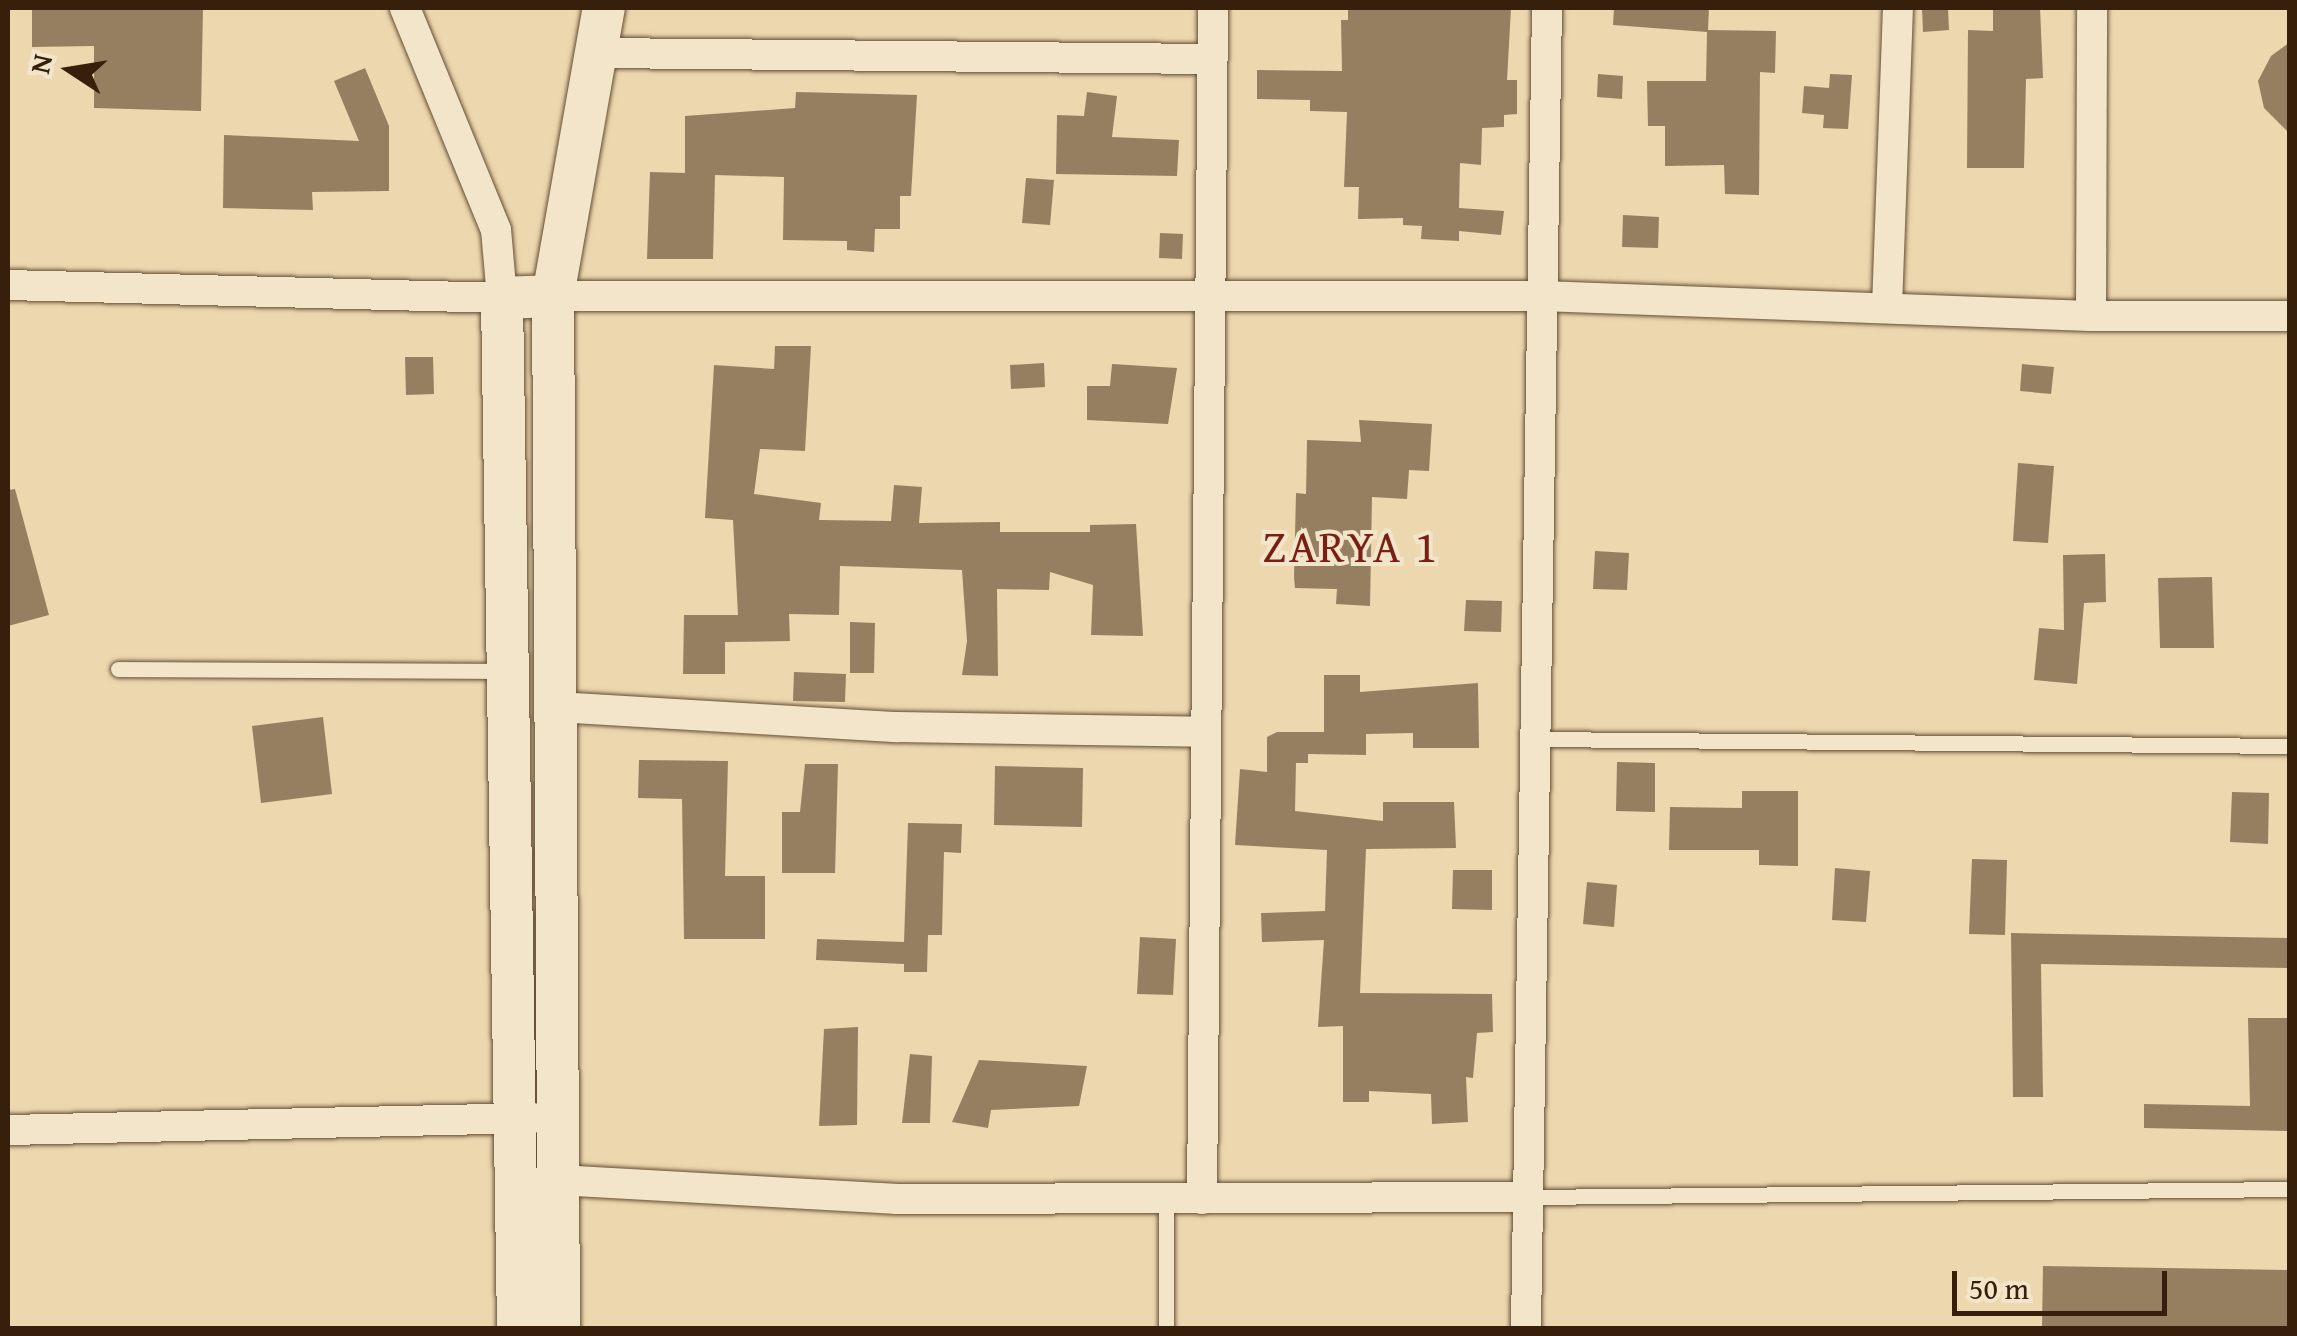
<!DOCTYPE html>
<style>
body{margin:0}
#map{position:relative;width:2297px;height:1336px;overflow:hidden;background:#ecd7ae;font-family:"Gentium Book Plus",serif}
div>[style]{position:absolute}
.building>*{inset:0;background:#957f60}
.roads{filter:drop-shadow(0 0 2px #644e34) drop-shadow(0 0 2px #644e34)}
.lane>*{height:15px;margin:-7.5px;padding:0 7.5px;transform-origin:7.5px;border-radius:7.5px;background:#f3e5ca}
.street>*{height:30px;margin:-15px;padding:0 15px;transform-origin:15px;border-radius:15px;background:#f3e5ca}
.secondary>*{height:42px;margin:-21px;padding:0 21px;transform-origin:21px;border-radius:21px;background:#f3e5ca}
span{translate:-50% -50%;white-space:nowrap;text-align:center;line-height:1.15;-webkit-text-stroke:8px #f3e5ca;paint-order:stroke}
.quarter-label{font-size:45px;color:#7a1f14;letter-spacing:2.5px}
.frame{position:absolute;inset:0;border:10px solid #36200c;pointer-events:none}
.north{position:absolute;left:20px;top:20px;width:100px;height:100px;-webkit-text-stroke:8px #f3e5ca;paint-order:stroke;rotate:282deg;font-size:28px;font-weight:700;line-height:40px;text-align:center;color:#36200c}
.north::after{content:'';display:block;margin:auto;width:35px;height:45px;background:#36200c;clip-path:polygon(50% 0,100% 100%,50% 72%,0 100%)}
.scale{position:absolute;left:1952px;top:1271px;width:215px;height:45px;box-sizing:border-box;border:5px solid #36200c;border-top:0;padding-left:12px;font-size:30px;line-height:35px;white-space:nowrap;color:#36200c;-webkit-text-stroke:8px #f3e5ca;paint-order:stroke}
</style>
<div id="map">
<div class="building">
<i style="clip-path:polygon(32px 8px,203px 8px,201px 111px,94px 108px,94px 46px,32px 47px)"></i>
<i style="clip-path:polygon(1348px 8px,1511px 8px,1507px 80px,1517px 80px,1517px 114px,1504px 115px,1504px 127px,1482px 128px,1481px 165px,1460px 163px,1459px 208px,1504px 211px,1501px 235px,1459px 231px,1459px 241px,1421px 239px,1422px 226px,1403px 225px,1403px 218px,1358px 219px,1359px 187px,1344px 187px,1347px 112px,1310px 111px,1310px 100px,1257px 99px,1257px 70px,1342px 71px,1341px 20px,1348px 20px)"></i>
<i style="clip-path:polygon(1614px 8px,1709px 8px,1708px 30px,1776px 31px,1775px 73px,1760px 72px,1759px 195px,1725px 194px,1724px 165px,1665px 166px,1665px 126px,1648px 126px,1647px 81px,1706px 81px,1707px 32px,1613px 25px)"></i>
<i style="clip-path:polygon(1922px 8px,1948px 8px,1949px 30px,1923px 32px)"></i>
<i style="clip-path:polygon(1993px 8px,2040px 8px,2043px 78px,2026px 79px,2024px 168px,1967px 168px,1968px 30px,1993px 31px)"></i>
<i style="clip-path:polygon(2290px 42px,2290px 134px,2264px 108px,2258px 81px,2271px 56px)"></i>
<i style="clip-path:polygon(365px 68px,389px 126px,389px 191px,312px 192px,313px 210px,223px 208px,224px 135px,359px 141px,334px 81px)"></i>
<i style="clip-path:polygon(1598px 74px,1623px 76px,1622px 99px,1597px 97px)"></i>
<i style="clip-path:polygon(1830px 74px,1852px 75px,1848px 129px,1823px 128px,1824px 115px,1802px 113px,1804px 86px,1829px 88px)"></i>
<i style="clip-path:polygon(796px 92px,917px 95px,911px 196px,900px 196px,900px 229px,875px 229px,874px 252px,847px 250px,847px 241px,783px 240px,784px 177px,715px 175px,713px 259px,647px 259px,650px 172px,685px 173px,685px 116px,795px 108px)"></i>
<i style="clip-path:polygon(1087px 92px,1117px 96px,1112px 137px,1179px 140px,1177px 176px,1056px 174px,1057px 115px,1084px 116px)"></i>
<i style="clip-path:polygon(1026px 178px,1054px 180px,1050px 225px,1022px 223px)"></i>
<i style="clip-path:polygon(1623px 215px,1659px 217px,1658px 248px,1622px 247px)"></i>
<i style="clip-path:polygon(1160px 233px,1183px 234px,1182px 259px,1159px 258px)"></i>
<i style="clip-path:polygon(775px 346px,811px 346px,805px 451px,760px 449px,754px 494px,821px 503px,819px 520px,891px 521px,894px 485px,922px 487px,919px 523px,1000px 522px,1000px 532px,1090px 532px,1090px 525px,1136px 524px,1143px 636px,1091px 635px,1093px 585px,1050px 572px,1049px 590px,997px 589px,998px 676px,962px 675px,967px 641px,962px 570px,840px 566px,839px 615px,789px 614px,790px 641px,725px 642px,725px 674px,683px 674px,684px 615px,738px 615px,733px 520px,705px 518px,714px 365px,774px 369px)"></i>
<i style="clip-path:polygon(405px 357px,433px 357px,434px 394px,406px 395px)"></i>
<i style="clip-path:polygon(1044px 363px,1045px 387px,1011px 389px,1010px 365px)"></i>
<i style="clip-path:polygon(1112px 364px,1177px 368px,1168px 424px,1087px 420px,1087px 386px,1110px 386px)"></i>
<i style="clip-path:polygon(2022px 364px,2054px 367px,2051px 394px,2020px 391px)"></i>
<i style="clip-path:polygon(1359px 420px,1432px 424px,1429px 471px,1409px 470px,1407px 499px,1372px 497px,1370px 606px,1336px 604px,1337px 589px,1295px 588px,1294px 578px,1296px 493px,1306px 494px,1307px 440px,1361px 442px)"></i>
<i style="clip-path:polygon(2018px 463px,2054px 466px,2048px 543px,2013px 541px)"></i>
<i style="clip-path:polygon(15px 489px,49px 615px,8px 626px,8px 490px)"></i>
<i style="clip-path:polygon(1595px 551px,1629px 553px,1627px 590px,1593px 589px)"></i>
<i style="clip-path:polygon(2105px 554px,2106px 602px,2084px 603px,2077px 684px,2034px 680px,2039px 628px,2064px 630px,2063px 555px)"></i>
<i style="clip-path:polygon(2212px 577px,2214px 648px,2160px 648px,2158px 578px)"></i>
<i style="clip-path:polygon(1466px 600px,1502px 601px,1501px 632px,1464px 631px)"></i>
<i style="clip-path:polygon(850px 622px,875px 623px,874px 673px,850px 673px)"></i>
<i style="clip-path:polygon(794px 672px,846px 674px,845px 702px,793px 701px)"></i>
<i style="clip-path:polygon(1324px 675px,1360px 675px,1360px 692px,1478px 683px,1479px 748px,1413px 748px,1413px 733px,1366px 734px,1366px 755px,1308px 754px,1308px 763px,1296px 763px,1295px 811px,1383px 821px,1383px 802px,1454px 802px,1456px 848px,1366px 849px,1360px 993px,1492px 994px,1493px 1032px,1477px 1033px,1473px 1078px,1466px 1077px,1468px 1122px,1432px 1124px,1431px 1094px,1369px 1091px,1369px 1102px,1343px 1102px,1343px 1026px,1318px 1027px,1324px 940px,1262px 942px,1261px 913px,1325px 911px,1327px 850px,1235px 845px,1240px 769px,1267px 772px,1267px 737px,1277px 732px,1324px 732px)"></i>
<i style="clip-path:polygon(323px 717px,332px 794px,261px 803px,252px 726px)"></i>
<i style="clip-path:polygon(639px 760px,728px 761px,725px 876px,765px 876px,765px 939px,684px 939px,682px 799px,638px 798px)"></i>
<i style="clip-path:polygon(1617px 762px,1655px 763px,1655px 812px,1616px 811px)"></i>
<i style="clip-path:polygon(805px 764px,838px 764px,835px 873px,782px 873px,782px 812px,800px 812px)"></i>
<i style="clip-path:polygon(995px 766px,1083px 768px,1082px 827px,994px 825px)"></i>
<i style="clip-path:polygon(1742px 791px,1798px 791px,1798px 866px,1759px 865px,1759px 850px,1669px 850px,1670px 807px,1742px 808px)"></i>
<i style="clip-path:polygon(2232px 792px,2269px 793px,2268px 844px,2230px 842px)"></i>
<i style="clip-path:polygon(908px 823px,962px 824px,961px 853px,944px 852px,942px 935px,928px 935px,927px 972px,904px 972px,904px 964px,816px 960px,817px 939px,904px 942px)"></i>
<i style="clip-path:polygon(1972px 859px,2007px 860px,2005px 935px,1969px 934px)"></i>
<i style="clip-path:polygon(1835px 868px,1870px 871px,1866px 922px,1832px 920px)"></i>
<i style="clip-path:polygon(1453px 870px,1492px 870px,1492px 910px,1452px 909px)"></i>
<i style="clip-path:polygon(1587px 882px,1617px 885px,1614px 927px,1583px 924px)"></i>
<i style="clip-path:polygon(2011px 933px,2290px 938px,2290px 968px,2041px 964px,2043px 1097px,2013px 1097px)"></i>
<i style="clip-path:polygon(1140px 937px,1176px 939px,1173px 995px,1137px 994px)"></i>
<i style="clip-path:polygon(2248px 1018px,2290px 1018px,2290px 1131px,2144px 1128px,2144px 1104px,2250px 1106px)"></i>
<i style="clip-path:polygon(858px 1027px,857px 1125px,819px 1126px,824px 1029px)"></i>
<i style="clip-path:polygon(910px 1054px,932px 1056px,930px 1123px,902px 1123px)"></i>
<i style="clip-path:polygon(979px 1060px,1087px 1066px,1079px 1106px,991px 1110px,988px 1128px,952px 1122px)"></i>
<i style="clip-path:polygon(2043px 1266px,2290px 1270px,2290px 1328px,2042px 1328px)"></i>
</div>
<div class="roads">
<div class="lane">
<i style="left:118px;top:669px;width:389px;rotate:0.3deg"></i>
<i style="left:1536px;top:739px;width:754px;rotate:0.53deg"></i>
<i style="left:1528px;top:1197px;width:762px;rotate:-0.6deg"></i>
<i style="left:1166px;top:1199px;width:129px;rotate:90deg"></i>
</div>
<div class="street">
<i style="left:598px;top:53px;width:614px;rotate:0.56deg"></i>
<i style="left:8px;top:285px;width:494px;rotate:1.5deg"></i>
<i style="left:502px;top:298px;width:68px;rotate:-95deg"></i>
<i style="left:496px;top:230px;width:240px;rotate:-112.3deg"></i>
<i style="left:553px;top:296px;width:988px"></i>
<i style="left:1541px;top:296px;width:550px;rotate:2.08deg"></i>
<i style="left:2091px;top:316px;width:199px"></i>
<i style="left:1887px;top:307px;width:299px;rotate:-87.9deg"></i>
<i style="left:2091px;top:316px;width:308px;rotate:-89.8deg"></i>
<i style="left:557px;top:707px;width:341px;rotate:3.4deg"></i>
<i style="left:897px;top:727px;width:308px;rotate:0.9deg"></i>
<i style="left:8px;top:1130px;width:525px;rotate:-1.31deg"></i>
<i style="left:559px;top:1180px;width:338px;rotate:3.2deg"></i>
<i style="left:896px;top:1199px;width:632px;rotate:-0.18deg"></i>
<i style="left:1202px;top:1199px;width:1191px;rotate:-89.47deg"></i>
<i style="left:1526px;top:1328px;width:1320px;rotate:-89.09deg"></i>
</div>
<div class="secondary">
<i style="left:518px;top:1328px;width:1030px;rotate:-90.89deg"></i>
<i style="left:502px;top:298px;width:51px;rotate:-2.2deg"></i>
<i style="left:559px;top:1328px;width:1032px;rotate:-90.33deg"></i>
<i style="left:553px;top:296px;width:292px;rotate:-80deg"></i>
</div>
</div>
<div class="quarter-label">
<span style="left:1351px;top:546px">ZARYA 1</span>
</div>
<div class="frame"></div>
<div class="north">N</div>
<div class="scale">50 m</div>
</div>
